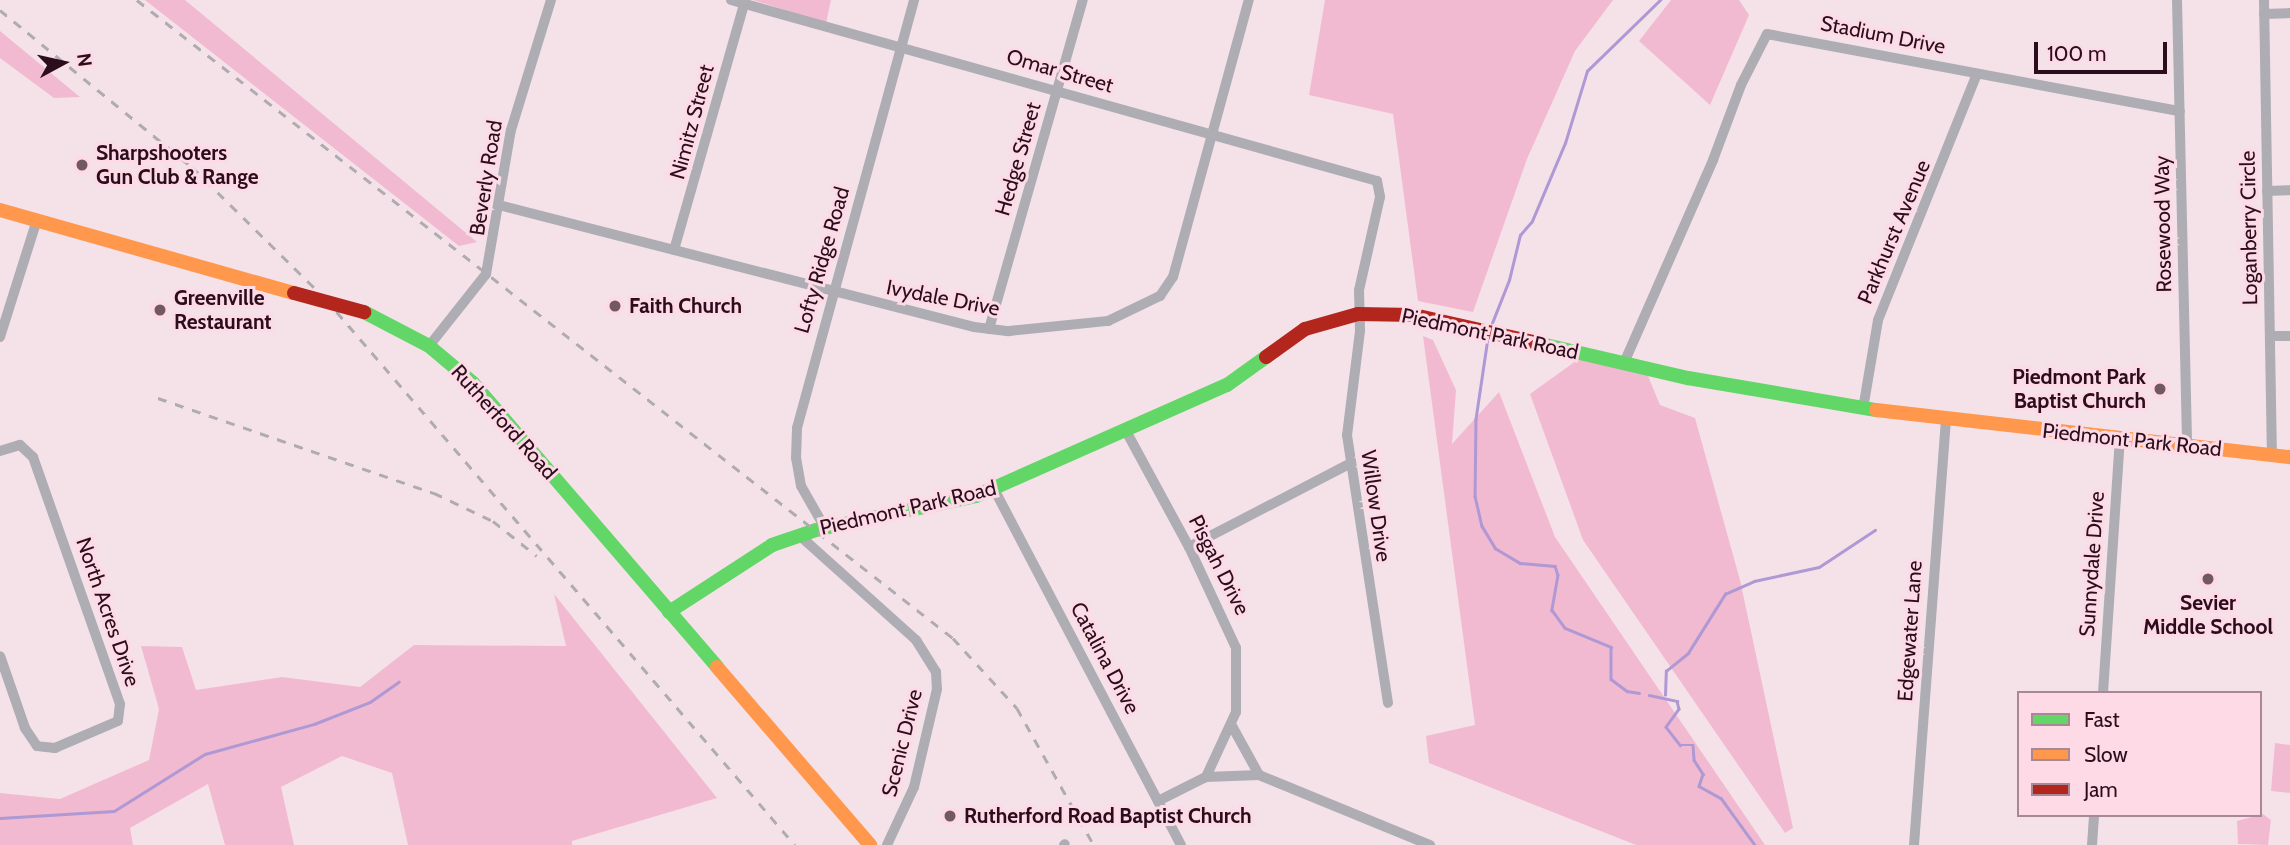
<!DOCTYPE html>
<style>
body{margin:0}
#map{position:relative;width:2290px;height:845px;overflow:hidden;background:#f5e2e9;font-family:Cabin,sans-serif}
div>[style]{position:absolute}
.green>*{inset:0;background:#f2bad0}
.stream>*{height:2.5px;margin:-1.25px;padding:0 1.25px;transform-origin:1.25px;border-radius:1.25px;background:#ae99d5}
.street>*{height:10px;margin:-5px;padding:0 5px;transform-origin:5px;border-radius:5px;background:#aeadb4}
.fast>*{height:14px;margin:-7px;padding:0 7px;transform-origin:7px;border-radius:7px;background:#63d668}
.slow>*{height:14px;margin:-7px;padding:0 7px;transform-origin:7px;border-radius:7px;background:#ff974d}
.jam>*{height:14px;margin:-7px;padding:0 7px;transform-origin:7px;border-radius:7px;background:#b3261e}
.rail>*{height:2.5px;margin-top:-1.25px;transform-origin:0;background:repeating-linear-gradient(90deg,#b0abb1 0 9px,transparent 0 18px)}
.jam-bridge>*{height:14px;margin:-7px;padding:0 7px;transform-origin:7px;border-radius:7px;background:#b3261e}
.dots>*{width:19px;height:19px;translate:-50% -50%;box-sizing:border-box;border:4px solid #fddae6;border-radius:50%}
span{translate:-50% -50%;white-space:nowrap;text-align:center;line-height:1.15;-webkit-text-stroke:6px #fddae6;paint-order:stroke}
.street-label{font-size:21px;color:#2b0d1b}
.poi-label{font-size:21px;color:#2b0d1b;font-weight:700}
.left{translate:0 -50%;text-align:left}
.right{translate:-100% -50%;text-align:right}
.legend{position:absolute;left:2017px;top:691px;width:245px;height:126px;box-sizing:border-box;background:#fddae6;border:2px solid #a98895;margin:0;padding:9px 12px;list-style:none;font-size:21px;color:#2b0d1b}
.legend li{display:flex;align-items:center;gap:14px;height:35px}
.legend b{width:35px;border:2px solid #a98895}
.north{position:absolute;left:28px;top:28px;width:70px;height:70px;-webkit-text-stroke:5px #fddae6;paint-order:stroke;rotate:82deg;font-size:19px;font-weight:700;line-height:28px;text-align:center;color:#2b0d1b}
.north::after{content:'';display:block;margin:auto;width:24px;height:32px;background:#2b0d1b;clip-path:polygon(50% 0,100% 100%,50% 72%,0 100%)}
.scale{position:absolute;left:2034px;top:42px;width:133px;height:32px;box-sizing:border-box;border:4px solid #2b0d1b;border-top:0;padding-left:9px;font-size:21px;line-height:24px;white-space:nowrap;color:#2b0d1b;-webkit-text-stroke:5px #fddae6;paint-order:stroke}
</style>
<div id="map">
<div class="green">
<i style="clip-path:polygon(145px 0,185px 0,477px 242px,459px 246px)"></i>
<i style="clip-path:polygon(753px 0,831px 0,826px 23px)"></i>
<i style="clip-path:polygon(1325px 0,1613px 0,1575px 51px,1527px 159px,1473px 312px,1418px 301px,1393px 114px,1309px 95px)"></i>
<i style="clip-path:polygon(1671px 0,1739px 0,1749px 15px,1710px 105px,1639px 41px)"></i>
<i style="clip-path:polygon(0 31px,80px 97px,54px 98px,0 58px)"></i>
<i style="clip-path:polygon(1423px 336px,1433px 340px,1456px 390px,1452px 444px,1499px 392px,1555px 537px,1765px 845px,1636px 845px,1429px 763px,1426px 736px,1475px 725px)"></i>
<i style="clip-path:polygon(1580px 358px,1646px 371px,1660px 405px,1695px 418px,1740px 580px,1793px 828px,1785px 833px,1583px 540px,1530px 394px)"></i>
<i style="clip-path:polygon(554px 594px,717px 798px,572px 841px,572px 845px,408px 845px,392px 773px,342px 756px,281px 787px,294px 845px,225px 845px,208px 784px,130px 828px,133px 845px,0 845px,0 793px,60px 799px,149px 760px,159px 709px,141px 646px,182px 647px,196px 690px,282px 677px,360px 687px,414px 645px,566px 646px)"></i>
<i style="clip-path:polygon(2275px 743px,2290px 745px,2290px 793px,2271px 791px)"></i>
<i style="clip-path:polygon(2263px 814px,2271px 820px,2268px 845px,2238px 844px,2237px 821px)"></i>
</div>
<div class="stream">
<i style="left:1492px;top:323px;width:46px;rotate:-68.4deg"></i>
<i style="left:1509px;top:280px;width:46px;rotate:-76.3deg"></i>
<i style="left:1520px;top:235px;width:18px;rotate:-49deg"></i>
<i style="left:1532px;top:221px;width:85px;rotate:-67.1deg"></i>
<i style="left:1565px;top:143px;width:75px;rotate:-73deg"></i>
<i style="left:1587px;top:71px;width:102px;rotate:-44.2deg"></i>
<i style="left:1488px;top:338px;width:82px;rotate:98.4deg"></i>
<i style="left:1476px;top:419px;width:77px;rotate:90.7deg"></i>
<i style="left:1475px;top:496px;width:31px;rotate:77deg"></i>
<i style="left:1482px;top:526px;width:26px;rotate:59deg"></i>
<i style="left:1495px;top:548px;width:29px;rotate:31deg"></i>
<i style="left:1520px;top:563px;width:35px;rotate:5deg"></i>
<i style="left:1555px;top:566px;width:9px;rotate:72deg"></i>
<i style="left:1558px;top:575px;width:36px;rotate:100deg"></i>
<i style="left:1552px;top:610px;width:22px;rotate:54deg"></i>
<i style="left:1565px;top:628px;width:50px;rotate:22.4deg"></i>
<i style="left:1611px;top:647px;width:32px;rotate:90deg"></i>
<i style="left:1611px;top:679px;width:20px;rotate:37deg"></i>
<i style="left:1627px;top:691px;width:12px;rotate:9deg"></i>
<i style="left:1649px;top:695px;width:29px;rotate:12deg"></i>
<i style="left:1677px;top:701px;width:8px;rotate:76deg"></i>
<i style="left:1679px;top:709px;width:22px;rotate:126deg"></i>
<i style="left:1666px;top:727px;width:23px;rotate:52deg"></i>
<i style="left:1680px;top:745px;width:13px"></i>
<i style="left:1693px;top:745px;width:15px;rotate:86deg"></i>
<i style="left:1694px;top:760px;width:17px;rotate:57deg"></i>
<i style="left:1703px;top:774px;width:13px;rotate:108deg"></i>
<i style="left:1699px;top:786px;width:25px;rotate:29deg"></i>
<i style="left:1721px;top:798px;width:58px;rotate:54.1deg"></i>
<i style="left:1665px;top:695px;width:24px;rotate:-88deg"></i>
<i style="left:1666px;top:671px;width:28px;rotate:-39deg"></i>
<i style="left:1688px;top:653px;width:70px;rotate:-57.9deg"></i>
<i style="left:1725px;top:594px;width:32px;rotate:-24deg"></i>
<i style="left:1754px;top:581px;width:66px;rotate:-12.2deg"></i>
<i style="left:1819px;top:567px;width:67px;rotate:-33.5deg"></i>
<i style="left:0;top:818px;width:114px;rotate:-3.5deg"></i>
<i style="left:114px;top:811px;width:107px;rotate:-32.1deg"></i>
<i style="left:205px;top:754px;width:113px;rotate:-15.4deg"></i>
<i style="left:314px;top:724px;width:60px;rotate:-21.4deg"></i>
<i style="left:370px;top:702px;width:35px;rotate:-35deg"></i>
</div>
<div class="street">
<i style="left:731px;top:0;width:671px;rotate:15.65deg"></i>
<i style="left:1377px;top:181px;width:16px;rotate:79deg"></i>
<i style="left:1380px;top:197px;width:95px;rotate:102.7deg"></i>
<i style="left:1359px;top:290px;width:41px;rotate:88.6deg"></i>
<i style="left:1360px;top:331px;width:105px;rotate:97.1deg"></i>
<i style="left:1347px;top:435px;width:271px;rotate:81.3deg"></i>
<i style="left:2177px;top:0;width:447px;rotate:88.7deg"></i>
<i style="left:2264px;top:0;width:456px;rotate:89deg"></i>
<i style="left:2264px;top:14px;width:26px;rotate:-2deg"></i>
<i style="left:2267px;top:191px;width:23px;rotate:-2deg"></i>
<i style="left:499px;top:205px;width:490px;rotate:14.4deg"></i>
<i style="left:974px;top:327px;width:35px;rotate:7deg"></i>
<i style="left:1009px;top:331px;width:100px;rotate:-5.8deg"></i>
<i style="left:1108px;top:321px;width:58px;rotate:-25.7deg"></i>
<i style="left:1160px;top:296px;width:23px;rotate:-56deg"></i>
<i style="left:1173px;top:277px;width:287px;rotate:-74.7deg"></i>
<i style="left:674px;top:250px;width:256px;rotate:-74.1deg"></i>
<i style="left:989px;top:329px;width:342px;rotate:-74.1deg"></i>
<i style="left:2271px;top:336px;width:19px"></i>
<i style="left:0;top:337px;width:123px;rotate:-72.5deg"></i>
<i style="left:429px;top:346px;width:92px;rotate:-51.6deg"></i>
<i style="left:486px;top:274px;width:146px;rotate:-80.2deg"></i>
<i style="left:511px;top:130px;width:136px;rotate:-72.9deg"></i>
<i style="left:1624px;top:363px;width:222px;rotate:-66.3deg"></i>
<i style="left:1713px;top:160px;width:80px;rotate:-69.5deg"></i>
<i style="left:1741px;top:85px;width:57px;rotate:-63deg"></i>
<i style="left:1767px;top:34px;width:420px;rotate:10.6deg"></i>
<i style="left:1863px;top:409px;width:90px;rotate:-80.4deg"></i>
<i style="left:1878px;top:320px;width:265px;rotate:-68.1deg"></i>
<i style="left:1126px;top:431px;width:132px;rotate:61.5deg"></i>
<i style="left:1189px;top:547px;width:111px;rotate:65deg"></i>
<i style="left:1236px;top:648px;width:64px;rotate:90deg"></i>
<i style="left:1236px;top:712px;width:72px;rotate:114.8deg"></i>
<i style="left:0;top:451px;width:21px;rotate:-17deg"></i>
<i style="left:20px;top:445px;width:18px;rotate:43deg"></i>
<i style="left:33px;top:457px;width:262px;rotate:70.6deg"></i>
<i style="left:120px;top:704px;width:17px;rotate:97deg"></i>
<i style="left:118px;top:721px;width:69px;rotate:156.8deg"></i>
<i style="left:55px;top:748px;width:18px;rotate:-174deg"></i>
<i style="left:37px;top:746px;width:22px;rotate:-124deg"></i>
<i style="left:25px;top:728px;width:76px;rotate:-109.1deg"></i>
<i style="left:994px;top:489px;width:402px;rotate:62.3deg"></i>
<i style="left:825px;top:528px;width:48px;rotate:-119.7deg"></i>
<i style="left:801px;top:486px;width:28px;rotate:-100deg"></i>
<i style="left:796px;top:458px;width:30px;rotate:-88deg"></i>
<i style="left:797px;top:428px;width:444px;rotate:-74.7deg"></i>
<i style="left:799px;top:535px;width:157px;rotate:41.9deg"></i>
<i style="left:916px;top:640px;width:38px;rotate:58deg"></i>
<i style="left:936px;top:672px;width:17px;rotate:87deg"></i>
<i style="left:937px;top:689px;width:101px;rotate:103.2deg"></i>
<i style="left:914px;top:787px;width:64px;rotate:115deg"></i>
<i style="left:1189px;top:547px;width:182px;rotate:-27.4deg"></i>
<i style="left:2103px;top:693px;width:255px;rotate:-86.2deg"></i>
<i style="left:1232px;top:726px;width:56px;rotate:61.1deg"></i>
<i style="left:1259px;top:775px;width:185px;rotate:22.3deg"></i>
<i style="left:1158px;top:801px;width:54px;rotate:-26.6deg"></i>
<i style="left:1206px;top:777px;width:53px;rotate:-2.2deg"></i>
<i style="left:1064px;top:845px;width:1px;rotate:-45deg"></i>
<i style="left:1914px;top:845px;width:427px;rotate:-85.7deg"></i>
<i style="left:2092px;top:845px;width:30px;rotate:-86deg"></i>
</div>
<div class="fast">
<i style="left:364px;top:312px;width:73px;rotate:27.6deg"></i>
<i style="left:429px;top:346px;width:57px;rotate:40.1deg"></i>
<i style="left:473px;top:383px;width:374px;rotate:49.3deg"></i>
<i style="left:1537px;top:343px;width:155px;rotate:13.1deg"></i>
<i style="left:1688px;top:378px;width:191px;rotate:9.7deg"></i>
<i style="left:669px;top:612px;width:123px;rotate:-33deg"></i>
<i style="left:772px;top:545px;width:46px;rotate:-18.8deg"></i>
<i style="left:816px;top:530px;width:164px;rotate:-12deg"></i>
<i style="left:976px;top:496px;width:274px;rotate:-23.9deg"></i>
<i style="left:1227px;top:385px;width:48px;rotate:-35.7deg"></i>
</div>
<div class="slow">
<i style="left:0;top:210px;width:305px;rotate:15.8deg"></i>
<i style="left:1876px;top:410px;width:417px;rotate:6.5deg"></i>
<i style="left:717px;top:667px;width:235px;rotate:49.3deg"></i>
</div>
<div class="jam">
<i style="left:1266px;top:357px;width:48px;rotate:-35.7deg"></i>
<i style="left:1305px;top:329px;width:55px;rotate:-15.8deg"></i>
<i style="left:1358px;top:314px;width:56px;rotate:1deg"></i>
<i style="left:1414px;top:315px;width:126px;rotate:12.8deg"></i>
</div>
<div class="rail">
<i style="left:137px;top:0;width:1036px;rotate:38.02deg"></i>
<i style="left:953px;top:638px;width:95px;rotate:47.6deg"></i>
<i style="left:1017px;top:708px;width:157px;rotate:60.7deg"></i>
<i style="left:0;top:10px;width:248px;rotate:39.3deg"></i>
<i style="left:192px;top:167px;width:187px;rotate:44.6deg"></i>
<i style="left:325px;top:298px;width:721px;rotate:49.33deg"></i>
<i style="left:158px;top:398px;width:292px;rotate:19deg"></i>
<i style="left:434px;top:493px;width:65px;rotate:25.4deg"></i>
<i style="left:493px;top:521px;width:56px;rotate:38.5deg"></i>
</div>
<div class="jam-bridge">
<i style="left:294px;top:293px;width:73px;rotate:15.2deg"></i>
</div>
<div class="dots">
<i style="left:82px;top:165px;background:#725863"></i>
<i style="left:615px;top:306px;background:#725863"></i>
<i style="left:160px;top:310px;background:#725863"></i>
<i style="left:2160px;top:389px;background:#725863"></i>
<i style="left:2208px;top:579px;background:#725863"></i>
<i style="left:950px;top:816px;background:#725863"></i>
</div>
<div class="street-label">
<span style="left:1883px;top:35px;rotate:11deg">Stadium Drive</span>
<span style="left:1060px;top:71px;rotate:16deg">Omar Street</span>
<span style="left:692px;top:122px;rotate:-75deg">Nimitz Street</span>
<span style="left:1018px;top:159px;rotate:-74deg">Hedge Street</span>
<span style="left:486px;top:178px;rotate:-81deg">Beverly Road</span>
<span style="left:2163px;top:224px;rotate:-91deg">Rosewood Way</span>
<span style="left:2249px;top:228px;rotate:-91deg">Loganberry Circle</span>
<span style="left:1894px;top:232px;rotate:-67deg">Parkhurst Avenue</span>
<span style="left:822px;top:260px;rotate:-74deg">Lofty Ridge Road</span>
<span style="left:943px;top:298px;rotate:11deg">Ivydale Drive</span>
<span style="left:1490px;top:334px;rotate:12deg">Piedmont Park Road</span>
<span style="left:504px;top:422px;rotate:48deg">Rutherford Road</span>
<span style="left:2132px;top:440px;rotate:6deg">Piedmont Park Road</span>
<span style="left:1376px;top:506px;rotate:82deg">Willow Drive</span>
<span style="left:908px;top:508px;rotate:-13deg">Piedmont Park Road</span>
<span style="left:2092px;top:564px;rotate:-86deg">Sunnydale Drive</span>
<span style="left:1219px;top:565px;rotate:63deg">Pisgah Drive</span>
<span style="left:108px;top:612px;rotate:71deg">North Acres Drive</span>
<span style="left:1910px;top:631px;rotate:-86deg">Edgewater Lane</span>
<span style="left:1105px;top:658px;rotate:62deg">Catalina Drive</span>
<span style="left:902px;top:743px;rotate:-76deg">Scenic Drive</span>
</div>
<div class="poi-label">
<span class="left" style="left:96px;top:165px">Sharpshooters<br>Gun Club &amp; Range</span>
<span class="left" style="left:174px;top:310px">Greenville<br>Restaurant</span>
<span class="left" style="left:629px;top:306px">Faith Church</span>
<span class="right" style="left:2146px;top:389px">Piedmont Park<br>Baptist Church</span>
<span style="left:2208px;top:615px">Sevier<br>Middle School</span>
<span class="left" style="left:964px;top:816px">Rutherford Road Baptist Church</span>
</div>
<ul class="legend">
<li><b style="height:9px;background:#63d668"></b>Fast</li>
<li><b style="height:9px;background:#ff974d"></b>Slow</li>
<li><b style="height:9px;background:#b3261e"></b>Jam</li>
</ul>
<div class="north">N</div>
<div class="scale">100 m</div>
</div>
